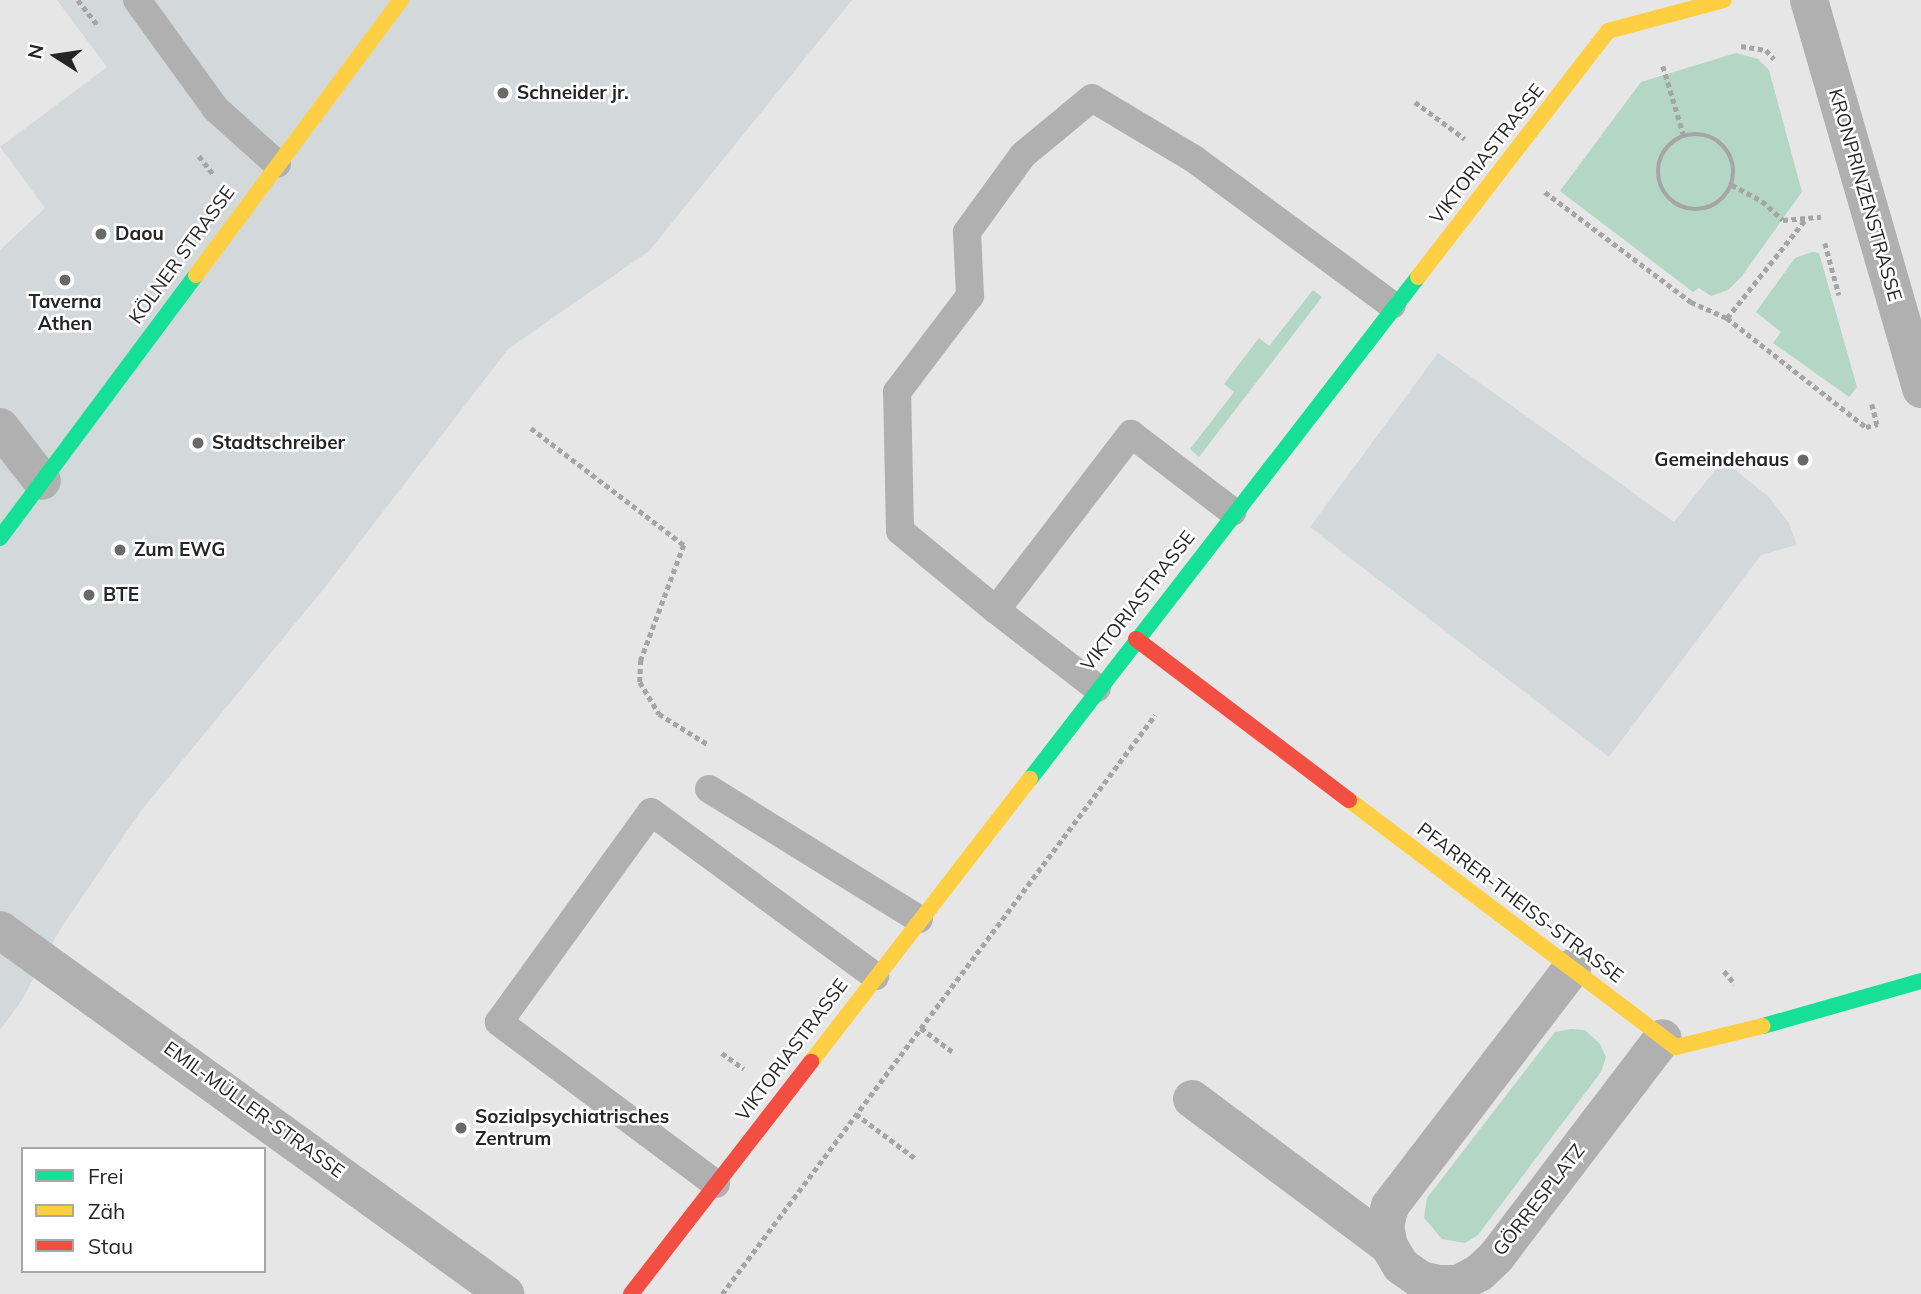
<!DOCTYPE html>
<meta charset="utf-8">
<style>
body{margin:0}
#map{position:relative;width:1921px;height:1294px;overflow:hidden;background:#e6e6e7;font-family:Mulish,sans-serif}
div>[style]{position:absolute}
.built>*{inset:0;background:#d3d8db}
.green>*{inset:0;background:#b4d6c4}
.path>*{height:4.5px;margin-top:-2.25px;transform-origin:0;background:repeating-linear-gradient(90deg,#a5a5a5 0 5px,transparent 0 8.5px)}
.path>.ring{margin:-2.25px;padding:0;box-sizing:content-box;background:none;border:4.5px solid #a5a5a5;border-radius:50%}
.lane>*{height:28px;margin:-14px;padding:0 14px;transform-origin:14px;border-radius:14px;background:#b1b0b1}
.street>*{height:38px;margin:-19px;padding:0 19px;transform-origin:19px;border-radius:19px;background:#b1b0b1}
.fast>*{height:16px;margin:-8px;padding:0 8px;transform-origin:8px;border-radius:8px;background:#16e098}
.slow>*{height:16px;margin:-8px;padding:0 8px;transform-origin:8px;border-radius:8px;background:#ffcf43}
.jam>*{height:16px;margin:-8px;padding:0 8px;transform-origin:8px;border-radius:8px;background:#f24e42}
.dots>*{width:19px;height:19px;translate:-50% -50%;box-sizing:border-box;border:4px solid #fff;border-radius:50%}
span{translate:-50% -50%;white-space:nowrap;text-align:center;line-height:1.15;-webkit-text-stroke:5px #fff;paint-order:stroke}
.poi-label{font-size:19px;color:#252526;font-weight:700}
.left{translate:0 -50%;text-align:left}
.right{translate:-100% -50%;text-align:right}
.street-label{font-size:19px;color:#252526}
.legend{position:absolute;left:21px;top:1147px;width:245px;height:126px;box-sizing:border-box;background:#fff;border:2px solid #a8a8a8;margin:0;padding:9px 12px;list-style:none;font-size:21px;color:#252526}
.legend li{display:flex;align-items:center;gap:14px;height:35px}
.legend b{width:35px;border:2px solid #a8a8a8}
.north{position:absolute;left:21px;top:21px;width:70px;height:70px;-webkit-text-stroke:5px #fff;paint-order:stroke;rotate:282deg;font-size:19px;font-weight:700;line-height:28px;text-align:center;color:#252526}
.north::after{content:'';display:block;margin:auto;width:24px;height:32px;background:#252526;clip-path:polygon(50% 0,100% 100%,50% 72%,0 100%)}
</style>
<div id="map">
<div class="built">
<i style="clip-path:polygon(57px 0,852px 0,649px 251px,508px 349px,326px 586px,140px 812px,59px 931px,22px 1000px,0 1030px,0 250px,45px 208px,0 147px,107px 67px)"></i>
<i style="clip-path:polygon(1438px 353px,1674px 522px,1723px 460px,1769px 497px,1789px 523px,1797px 545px,1761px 555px,1609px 757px,1310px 527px)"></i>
</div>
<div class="green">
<i style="clip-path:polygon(1736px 53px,1758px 59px,1769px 70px,1802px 192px,1742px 276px,1728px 290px,1711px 296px,1699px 288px,1693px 292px,1560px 191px,1641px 82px)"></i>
<i style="clip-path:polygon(1812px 252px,1819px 253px,1857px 387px,1849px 397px,1773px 343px,1781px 332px,1756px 312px,1795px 258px)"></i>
<i style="clip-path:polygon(1313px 290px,1322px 297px,1199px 457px,1190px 449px,1234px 392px,1224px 384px,1259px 338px,1269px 346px)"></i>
<i style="clip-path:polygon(1571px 1029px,1585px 1030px,1600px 1044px,1606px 1057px,1601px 1072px,1478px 1235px,1465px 1243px,1442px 1239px,1424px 1218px,1427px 1198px,1555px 1032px)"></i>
</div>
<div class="path">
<i style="left:78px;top:0;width:34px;rotate:52deg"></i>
<i style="left:1741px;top:46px;width:25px;rotate:9deg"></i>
<i style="left:1766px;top:50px;width:12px;rotate:48deg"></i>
<i style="left:1663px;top:66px;width:73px;rotate:73.3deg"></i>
<i style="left:1415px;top:102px;width:62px;rotate:36.5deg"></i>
<i class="ring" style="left:1658px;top:134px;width:71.5px;height:71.5px"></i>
<i style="left:199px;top:156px;width:23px;rotate:52deg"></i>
<i style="left:1732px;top:185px;width:34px;rotate:28deg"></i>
<i style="left:1762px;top:201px;width:28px;rotate:42deg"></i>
<i style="left:1783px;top:220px;width:38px;rotate:-5deg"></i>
<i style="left:1545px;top:192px;width:183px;rotate:37deg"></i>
<i style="left:1691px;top:302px;width:39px;rotate:24deg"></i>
<i style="left:1727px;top:318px;width:177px;rotate:38.1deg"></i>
<i style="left:1866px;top:427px;width:12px;rotate:-14deg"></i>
<i style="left:1825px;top:243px;width:54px;rotate:74.9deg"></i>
<i style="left:1727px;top:318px;width:125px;rotate:-51.5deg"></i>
<i style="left:1872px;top:404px;width:21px;rotate:76deg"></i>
<i style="left:531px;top:428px;width:193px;rotate:37.4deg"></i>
<i style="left:684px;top:545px;width:123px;rotate:110.5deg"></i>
<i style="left:641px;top:660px;width:22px;rotate:93deg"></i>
<i style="left:640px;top:682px;width:37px;rotate:59deg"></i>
<i style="left:659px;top:714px;width:59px;rotate:31.8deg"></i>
<i style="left:1724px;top:971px;width:17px;rotate:50deg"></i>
<i style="left:921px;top:1028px;width:40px;rotate:37deg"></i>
<i style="left:722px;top:1053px;width:27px;rotate:36deg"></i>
<i style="left:856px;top:1114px;width:74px;rotate:36.7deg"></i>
<i style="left:722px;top:1294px;width:723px;rotate:-53.21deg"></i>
</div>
<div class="lane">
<i style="left:137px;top:0;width:135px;rotate:54.1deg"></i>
<i style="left:216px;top:109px;width:82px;rotate:42deg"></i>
<i style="left:996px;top:610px;width:124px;rotate:-140.5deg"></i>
<i style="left:900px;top:531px;width:139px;rotate:-91.2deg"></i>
<i style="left:897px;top:392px;width:121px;rotate:-52.8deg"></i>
<i style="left:970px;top:296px;width:64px;rotate:-92.7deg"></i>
<i style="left:967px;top:232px;width:95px;rotate:-54deg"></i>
<i style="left:1023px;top:155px;width:89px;rotate:-39.6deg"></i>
<i style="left:1092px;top:98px;width:119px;rotate:30.9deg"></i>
<i style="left:1194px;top:159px;width:246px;rotate:36.4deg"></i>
<i style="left:1097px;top:688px;width:128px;rotate:-142.3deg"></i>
<i style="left:996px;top:610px;width:222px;rotate:-52.5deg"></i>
<i style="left:1131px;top:434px;width:128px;rotate:37.4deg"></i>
<i style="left:709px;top:789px;width:247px;rotate:31.8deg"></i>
<i style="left:716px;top:1184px;width:271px;rotate:-143.3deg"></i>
<i style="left:499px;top:1022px;width:259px;rotate:-54.1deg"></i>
<i style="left:651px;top:812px;width:278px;rotate:36.2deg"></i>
</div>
<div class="street">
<i style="left:1809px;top:0;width:405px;rotate:73.9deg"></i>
<i style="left:0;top:427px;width:68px;rotate:52.1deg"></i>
<i style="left:0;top:930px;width:623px;rotate:35.78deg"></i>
<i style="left:1572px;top:968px;width:300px;rotate:127.4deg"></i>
<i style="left:1390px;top:1206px;width:21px;rotate:104deg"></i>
<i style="left:1385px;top:1226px;width:20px;rotate:79deg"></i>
<i style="left:1389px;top:1246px;width:23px;rotate:59deg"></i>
<i style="left:1401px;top:1266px;width:24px;rotate:35deg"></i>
<i style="left:1421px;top:1280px;width:17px;rotate:13deg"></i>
<i style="left:1438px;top:1284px;width:20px"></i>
<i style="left:1458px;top:1284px;width:24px;rotate:-28deg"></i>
<i style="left:1479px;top:1273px;width:23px;rotate:-43deg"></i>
<i style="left:1496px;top:1257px;width:275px;rotate:-52.7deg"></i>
<i style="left:1192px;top:1099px;width:246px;rotate:36.7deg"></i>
</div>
<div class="fast">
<i style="left:0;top:538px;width:328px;rotate:-53.3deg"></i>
<i style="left:1030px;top:779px;width:634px;rotate:-52.3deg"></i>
<i style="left:1763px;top:1026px;width:164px;rotate:-15.9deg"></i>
</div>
<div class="slow">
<i style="left:196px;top:275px;width:343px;rotate:-53.3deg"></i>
<i style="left:1418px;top:277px;width:311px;rotate:-52.3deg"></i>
<i style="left:1608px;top:31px;width:120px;rotate:-15deg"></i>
<i style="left:1349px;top:800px;width:410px;rotate:37.1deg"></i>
<i style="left:1676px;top:1047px;width:89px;rotate:-13.6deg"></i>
<i style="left:811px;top:1062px;width:358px;rotate:-52.3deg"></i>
</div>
<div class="jam">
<i style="left:1136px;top:639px;width:267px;rotate:37.1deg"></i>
<i style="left:631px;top:1294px;width:294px;rotate:-52.2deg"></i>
</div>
<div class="dots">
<i style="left:503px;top:93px;background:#69696a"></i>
<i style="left:101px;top:234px;background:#69696a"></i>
<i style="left:65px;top:280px;background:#69696a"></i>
<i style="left:198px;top:443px;background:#69696a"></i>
<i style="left:1803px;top:460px;background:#69696a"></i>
<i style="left:120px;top:550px;background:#69696a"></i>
<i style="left:89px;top:595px;background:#69696a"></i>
<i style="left:461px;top:1128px;background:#69696a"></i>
</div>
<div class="poi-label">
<span class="left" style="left:517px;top:93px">Schneider jr.</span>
<span class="left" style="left:115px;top:234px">Daou</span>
<span style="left:65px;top:313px">Taverna<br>Athen</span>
<span class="left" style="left:212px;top:443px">Stadtschreiber</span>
<span class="right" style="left:1789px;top:460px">Gemeindehaus</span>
<span class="left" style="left:134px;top:550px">Zum EWG</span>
<span class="left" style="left:103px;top:595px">BTE</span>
<span class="left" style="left:475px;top:1128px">Sozialpsychiatrisches<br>Zentrum</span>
</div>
<div class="street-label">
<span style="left:1487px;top:154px;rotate:-52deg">VIKTORIASTRASSE</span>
<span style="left:1865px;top:195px;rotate:74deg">KRONPRINZENSTRASSE</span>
<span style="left:182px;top:255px;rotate:-54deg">KÖLNER STRASSE</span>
<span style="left:1138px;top:601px;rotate:-52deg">VIKTORIASTRASSE</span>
<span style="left:1520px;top:903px;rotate:37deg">PFARRER-THEISS-STRASSE</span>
<span style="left:792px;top:1050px;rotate:-53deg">VIKTORIASTRASSE</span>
<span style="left:254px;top:1110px;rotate:36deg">EMIL-MÜLLER-STRASSE</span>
<span style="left:1539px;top:1200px;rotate:-52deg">GÖRRESPLATZ</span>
</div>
<ul class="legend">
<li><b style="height:9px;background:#16e098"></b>Frei</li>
<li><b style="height:9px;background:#ffcf43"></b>Zäh</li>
<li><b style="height:9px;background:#f24e42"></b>Stau</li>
</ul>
<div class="north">N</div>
</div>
